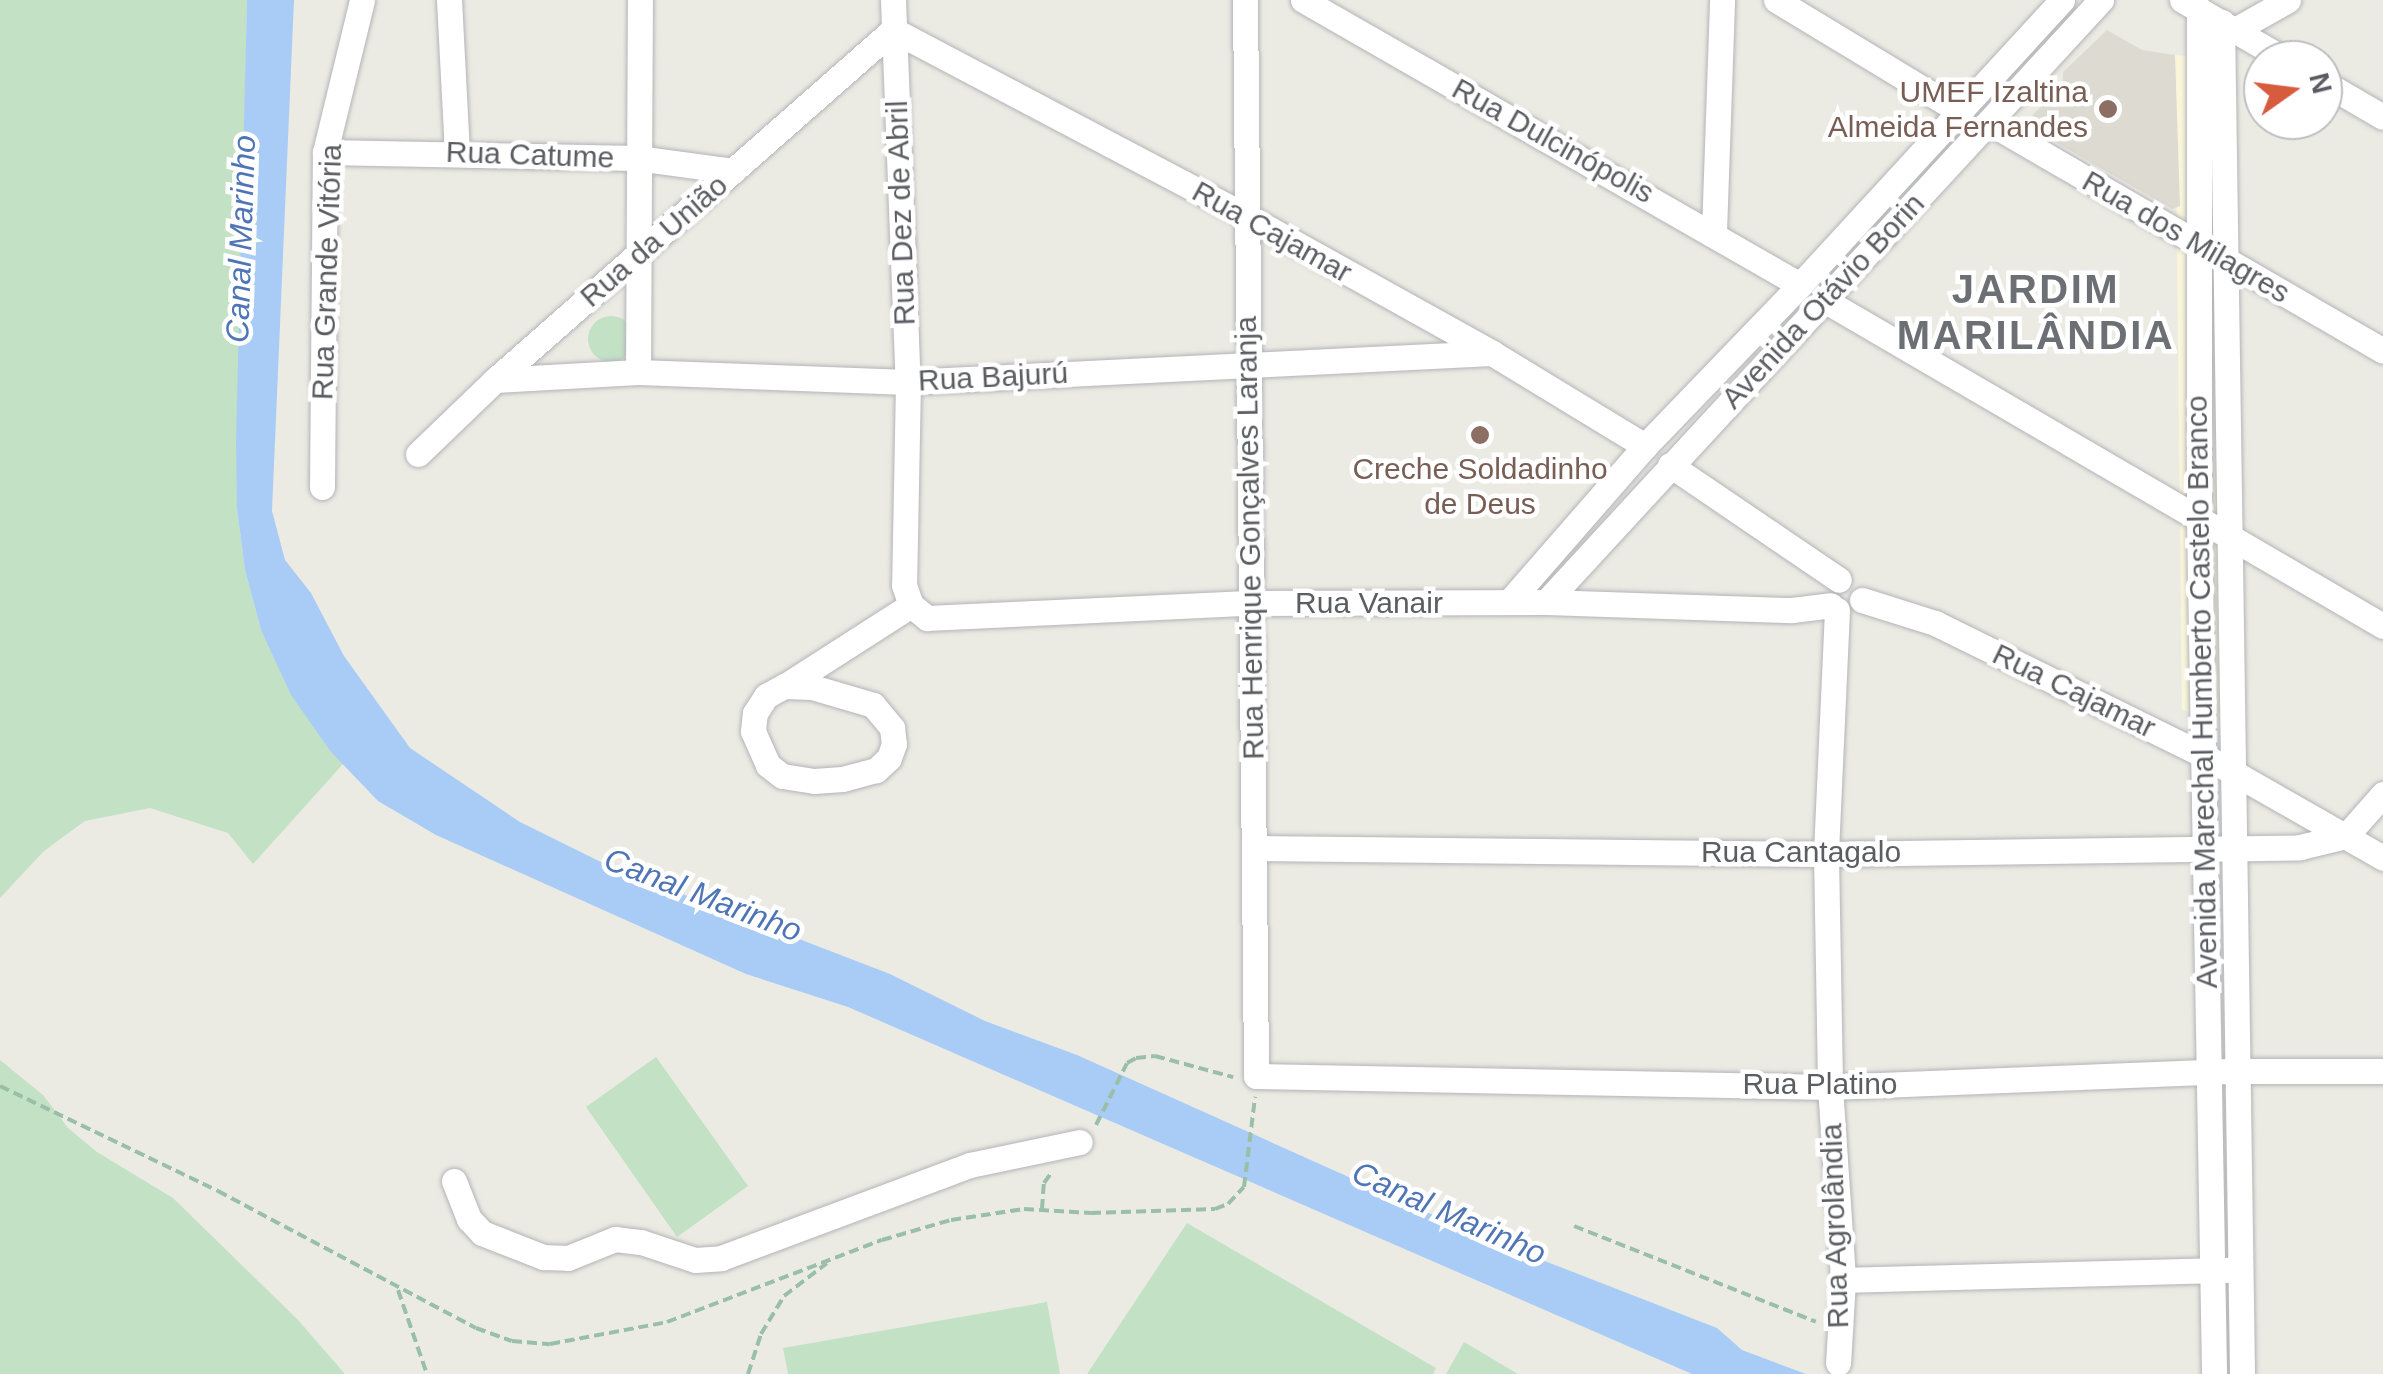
<!DOCTYPE html>
<meta charset="utf-8">
<style>
body{margin:0}
#map{position:relative;width:2383px;height:1374px;overflow:hidden;background:#ecebe3;font-family:Helvetica,sans-serif}
div>[style]{position:absolute}
.commercial>*{inset:0;background:#faf6da}
.education>*{inset:0;background:#dcdad1}
.green>*{inset:0;background:#c2e1c5}
.round{border-radius:50%}
.water>*{inset:0;background:#a9ccf6}
.path>*{height:4px;margin-top:-2px;transform-origin:0;background:repeating-linear-gradient(90deg,#9abfa9 0 10px,transparent 0 15px)}
.roads{filter:drop-shadow(0 0 2px #b3b4b9) drop-shadow(0 0 2px #b3b4b9)}
.minor>*{height:25px;margin:-12.5px;padding:0 12.5px;transform-origin:12.5px;border-radius:12.5px;background:#fff}
.dots>*{width:28px;height:28px;translate:-50% -50%;box-sizing:border-box;border:5px solid #fff;border-radius:50%}
span{translate:-50% -50%;white-space:nowrap;text-align:center;line-height:1.15;-webkit-text-stroke:9px #fff;paint-order:stroke}
.education-label{font-size:30px;color:#785e54}
.right{translate:-100% -50%;text-align:right}
.street-label{font-size:30px;color:#5b5d62}
.water-label{font-size:32px;color:#4f75b6;font-style:italic}
.district-label{font-size:40px;color:#6c6f74;font-weight:700;letter-spacing:2.5px}
.north{position:absolute;left:2243px;top:40px;width:100px;height:100px;box-sizing:border-box;background:#fff;border:2px solid #bdbec0;border-radius:50%;rotate:76deg;font-size:28px;font-weight:700;line-height:40px;text-align:center;color:#5b5d62}
.north::after{content:'';display:block;margin:auto;width:35px;height:45px;background:#d75c3e;clip-path:polygon(50% 0,100% 100%,50% 72%,0 100%)}
</style>
<div id="map">
<div class="commercial">
<i style="clip-path:polygon(2175px 55px,2232px 58px,2238px 739px,2182px 709px)"></i>
</div>
<div class="education">
<i style="clip-path:polygon(2107px 30px,2142px 50px,2175px 55px,2180px 206px,2172px 209px,2024px 124px,2053px 94px,2053px 85px,2063px 84px,2063px 72px)"></i>
</div>
<div class="green">
<i style="clip-path:polygon(0 0,247px 0,237px 509px,245px 570px,261px 630px,331px 752px,343px 764px,253px 864px,228px 833px,150px 808px,85px 821px,44px 851px,0 898px)"></i>
<i class="round" style="left:588px;top:316px;width:46px;height:46px"></i>
<i style="clip-path:polygon(656px 1057px,748px 1186px,677px 1237px,586px 1107px)"></i>
<i style="clip-path:polygon(0 1060px,43px 1095px,68px 1128px,97px 1152px,173px 1198px,298px 1320px,345px 1374px,0 1374px)"></i>
<i style="clip-path:polygon(1187px 1223px,1436px 1368px,1433px 1374px,1087px 1374px)"></i>
<i style="clip-path:polygon(1047px 1302px,1060px 1374px,788px 1374px,783px 1348px)"></i>
<i style="clip-path:polygon(1464px 1342px,1518px 1374px,1446px 1374px)"></i>
</div>
<div class="water">
<i style="clip-path:polygon(247px 0,294px 0,272px 511px,285px 560px,311px 593px,344px 656px,410px 748px,520px 822px,607px 865px,890px 974px,985px 1021px,1077px 1055px,1478px 1235px,1717px 1328px,1742px 1350px,1806px 1374px,1692px 1374px,848px 1007px,746px 974px,436px 835px,378px 801px,331px 752px,291px 695px,261px 630px,245px 570px,237px 509px,236px 441px)"></i>
</div>
<div class="path">
<i style="left:0;top:1086px;width:242px;rotate:25.7deg"></i>
<i style="left:218px;top:1191px;width:292px;rotate:28deg"></i>
<i style="left:476px;top:1328px;width:38px;rotate:20deg"></i>
<i style="left:512px;top:1341px;width:38px;rotate:5deg"></i>
<i style="left:550px;top:1344px;width:119px;rotate:-10.6deg"></i>
<i style="left:667px;top:1322px;width:230px;rotate:-20.9deg"></i>
<i style="left:882px;top:1240px;width:72px;rotate:-16.2deg"></i>
<i style="left:951px;top:1220px;width:74px;rotate:-8.6deg"></i>
<i style="left:1024px;top:1209px;width:67px;rotate:3.4deg"></i>
<i style="left:1091px;top:1213px;width:124px;rotate:-1.8deg"></i>
<i style="left:1215px;top:1209px;width:14px;rotate:-21deg"></i>
<i style="left:1228px;top:1204px;width:23px;rotate:-47deg"></i>
<i style="left:1244px;top:1187px;width:91px;rotate:-83deg"></i>
<i style="left:1096px;top:1125px;width:69px;rotate:-63.4deg"></i>
<i style="left:1127px;top:1063px;width:10px;rotate:-29deg"></i>
<i style="left:1136px;top:1058px;width:19px;rotate:-6deg"></i>
<i style="left:1155px;top:1056px;width:81px;rotate:15.1deg"></i>
<i style="left:1042px;top:1209px;width:26px;rotate:-86deg"></i>
<i style="left:1044px;top:1183px;width:14px;rotate:-54deg"></i>
<i style="left:1574px;top:1226px;width:260px;rotate:21.6deg"></i>
<i style="left:398px;top:1290px;width:89px;rotate:71deg"></i>
<i style="left:748px;top:1374px;width:42px;rotate:-72deg"></i>
<i style="left:761px;top:1334px;width:44px;rotate:-58.8deg"></i>
<i style="left:784px;top:1296px;width:54px;rotate:-37.5deg"></i>
</div>
<div class="roads">
<div class="minor">
<i style="left:449px;top:0;width:151px;rotate:87deg"></i>
<i style="left:893px;top:0;width:382px;rotate:87.8deg"></i>
<i style="left:908px;top:382px;width:203px;rotate:91.1deg"></i>
<i style="left:904px;top:585px;width:21px;rotate:71deg"></i>
<i style="left:1245px;top:0;width:1076px;rotate:89.41deg"></i>
<i style="left:1256px;top:1076px;width:574px;rotate:1.1deg"></i>
<i style="left:1830px;top:1087px;width:406px;rotate:-2.3deg"></i>
<i style="left:2236px;top:1071px;width:147px"></i>
<i style="left:1303px;top:0;width:573px;rotate:29.83deg"></i>
<i style="left:1776px;top:0;width:216px;rotate:31.2deg"></i>
<i style="left:2182px;top:0;width:120px;rotate:30deg"></i>
<i style="left:2199px;top:9px;width:511px;rotate:90deg"></i>
<i style="left:2199px;top:520px;width:854px;rotate:88.99deg"></i>
<i style="left:2222px;top:22px;width:1352px;rotate:89.15deg"></i>
<i style="left:2235px;top:30px;width:61px;rotate:-29.5deg"></i>
<i style="left:2323px;top:82px;width:69px;rotate:30.3deg"></i>
<i style="left:1990px;top:123px;width:454px;rotate:30.1deg"></i>
<i style="left:325px;top:152px;width:312px;rotate:1.1deg"></i>
<i style="left:637px;top:158px;width:97px;rotate:7.7deg"></i>
<i style="left:1714px;top:232px;width:232px;rotate:-88deg"></i>
<i style="left:1824px;top:300px;width:647px;rotate:30.25deg"></i>
<i style="left:638px;top:372px;width:372px;rotate:-89.7deg"></i>
<i style="left:495px;top:380px;width:143px;rotate:-3.2deg"></i>
<i style="left:638px;top:372px;width:270px;rotate:2.1deg"></i>
<i style="left:908px;top:382px;width:585px;rotate:-2.84deg"></i>
<i style="left:418px;top:454px;width:107px;rotate:-43.9deg"></i>
<i style="left:495px;top:380px;width:530px;rotate:-41.33deg"></i>
<i style="left:893px;top:30px;width:401px;rotate:27.8deg"></i>
<i style="left:1248px;top:217px;width:279px;rotate:29.1deg"></i>
<i style="left:1492px;top:353px;width:179px;rotate:31.3deg"></i>
<i style="left:1670px;top:465px;width:204px;rotate:34.2deg"></i>
<i style="left:322px;top:487px;width:335px;rotate:-89.5deg"></i>
<i style="left:325px;top:152px;width:156px;rotate:-76.3deg"></i>
<i style="left:1862px;top:600px;width:77px;rotate:17.5deg"></i>
<i style="left:1935px;top:623px;width:297px;rotate:26.2deg"></i>
<i style="left:2201px;top:754px;width:210px;rotate:29.7deg"></i>
<i style="left:1509px;top:602px;width:207px;rotate:-48.9deg"></i>
<i style="left:1645px;top:446px;width:223px;rotate:-46.1deg"></i>
<i style="left:1800px;top:285px;width:387px;rotate:-47.4deg"></i>
<i style="left:1546px;top:602px;width:819px;rotate:-47.33deg"></i>
<i style="left:911px;top:605px;width:21px;rotate:39deg"></i>
<i style="left:927px;top:618px;width:321px;rotate:-2.7deg"></i>
<i style="left:1248px;top:603px;width:298px;rotate:-0.2deg"></i>
<i style="left:1546px;top:602px;width:246px;rotate:1.9deg"></i>
<i style="left:1792px;top:610px;width:39px;rotate:-7deg"></i>
<i style="left:1837px;top:610px;width:244px;rotate:92.6deg"></i>
<i style="left:1826px;top:854px;width:233px;rotate:89deg"></i>
<i style="left:1830px;top:1087px;width:193px;rotate:86.1deg"></i>
<i style="left:1843px;top:1280px;width:83px;rotate:93.4deg"></i>
<i style="left:784px;top:686px;width:28px;rotate:2deg"></i>
<i style="left:812px;top:687px;width:64px;rotate:16.4deg"></i>
<i style="left:873px;top:705px;width:30px;rotate:50deg"></i>
<i style="left:892px;top:728px;width:16px;rotate:83deg"></i>
<i style="left:894px;top:744px;width:15px;rotate:110deg"></i>
<i style="left:889px;top:758px;width:18px;rotate:137deg"></i>
<i style="left:876px;top:770px;width:35px;rotate:165deg"></i>
<i style="left:842px;top:779px;width:28px;rotate:176deg"></i>
<i style="left:814px;top:781px;width:32px;rotate:-171deg"></i>
<i style="left:782px;top:776px;width:18px;rotate:-142deg"></i>
<i style="left:768px;top:765px;width:37px;rotate:-114deg"></i>
<i style="left:753px;top:731px;width:18px;rotate:-84deg"></i>
<i style="left:755px;top:713px;width:20px;rotate:-57deg"></i>
<i style="left:766px;top:696px;width:21px;rotate:-29deg"></i>
<i style="left:785px;top:686px;width:150px;rotate:-32.7deg"></i>
<i style="left:1254px;top:848px;width:572px;rotate:0.6deg"></i>
<i style="left:1826px;top:854px;width:474px;rotate:-0.8deg"></i>
<i style="left:2300px;top:847px;width:47px;rotate:-13.4deg"></i>
<i style="left:2346px;top:836px;width:56px;rotate:-48.6deg"></i>
<i style="left:454px;top:1181px;width:41px;rotate:68.5deg"></i>
<i style="left:469px;top:1219px;width:19px;rotate:47deg"></i>
<i style="left:482px;top:1233px;width:66px;rotate:21.5deg"></i>
<i style="left:543px;top:1257px;width:25px;rotate:2deg"></i>
<i style="left:568px;top:1258px;width:51px;rotate:-22deg"></i>
<i style="left:615px;top:1239px;width:26px;rotate:7deg"></i>
<i style="left:641px;top:1242px;width:57px;rotate:18.4deg"></i>
<i style="left:695px;top:1260px;width:26px;rotate:-4deg"></i>
<i style="left:721px;top:1258px;width:266px;rotate:-20.5deg"></i>
<i style="left:970px;top:1165px;width:112px;rotate:-11.8deg"></i>
<i style="left:1843px;top:1280px;width:385px;rotate:-1.5deg"></i>
</div>
</div>
<div class="dots">
<i style="left:2108px;top:109px;background:#8d6e63"></i>
<i style="left:1480px;top:435px;background:#8d6e63"></i>
</div>
<div class="education-label">
<span class="right" style="left:2088px;top:109px">UMEF Izaltina<br>Almeida Fernandes</span>
<span style="left:1480px;top:486px">Creche Soldadinho<br>de Deus</span>
</div>
<div class="street-label">
<span style="left:1553px;top:141px;rotate:29deg">Rua Dulcinópolis</span>
<span style="left:530px;top:155px;rotate:2deg">Rua Catume</span>
<span style="left:901px;top:213px;rotate:-92deg">Rua Dez de Abril</span>
<span style="left:1272px;top:232px;rotate:29deg">Rua Cajamar</span>
<span style="left:2186px;top:237px;rotate:30deg">Rua dos Milagres</span>
<span style="left:654px;top:241px;rotate:-41deg">Rua da União</span>
<span style="left:327px;top:272px;rotate:-88deg">Rua Grande Vitória</span>
<span style="left:1823px;top:301px;rotate:-47deg">Avenida Otávio Borin</span>
<span style="left:993px;top:377px;rotate:-3deg">Rua Bajurú</span>
<span style="left:1250px;top:538px;rotate:-91deg">Rua Henrique Gonçalves Laranja</span>
<span style="left:1369px;top:603px">Rua Vanair</span>
<span style="left:2074px;top:691px;rotate:26deg">Rua Cajamar</span>
<span style="left:2202px;top:692px;rotate:-91deg">Avenida Marechal Humberto Castelo Branco</span>
<span style="left:1801px;top:852px">Rua Cantagalo</span>
<span style="left:1820px;top:1084px">Rua Platino</span>
<span style="left:1835px;top:1226px;rotate:-92deg">Rua Agrolândia</span>
</div>
<div class="water-label">
<span style="left:241px;top:239px;rotate:-88deg">Canal Marinho</span>
<span style="left:703px;top:895px;rotate:21deg">Canal Marinho</span>
<span style="left:1449px;top:1213px;rotate:24deg">Canal Marinho</span>
</div>
<div class="district-label">
<span style="left:2036px;top:312px">JARDIM<br>MARILÂNDIA</span>
</div>
<div class="north">N</div>
</div>
